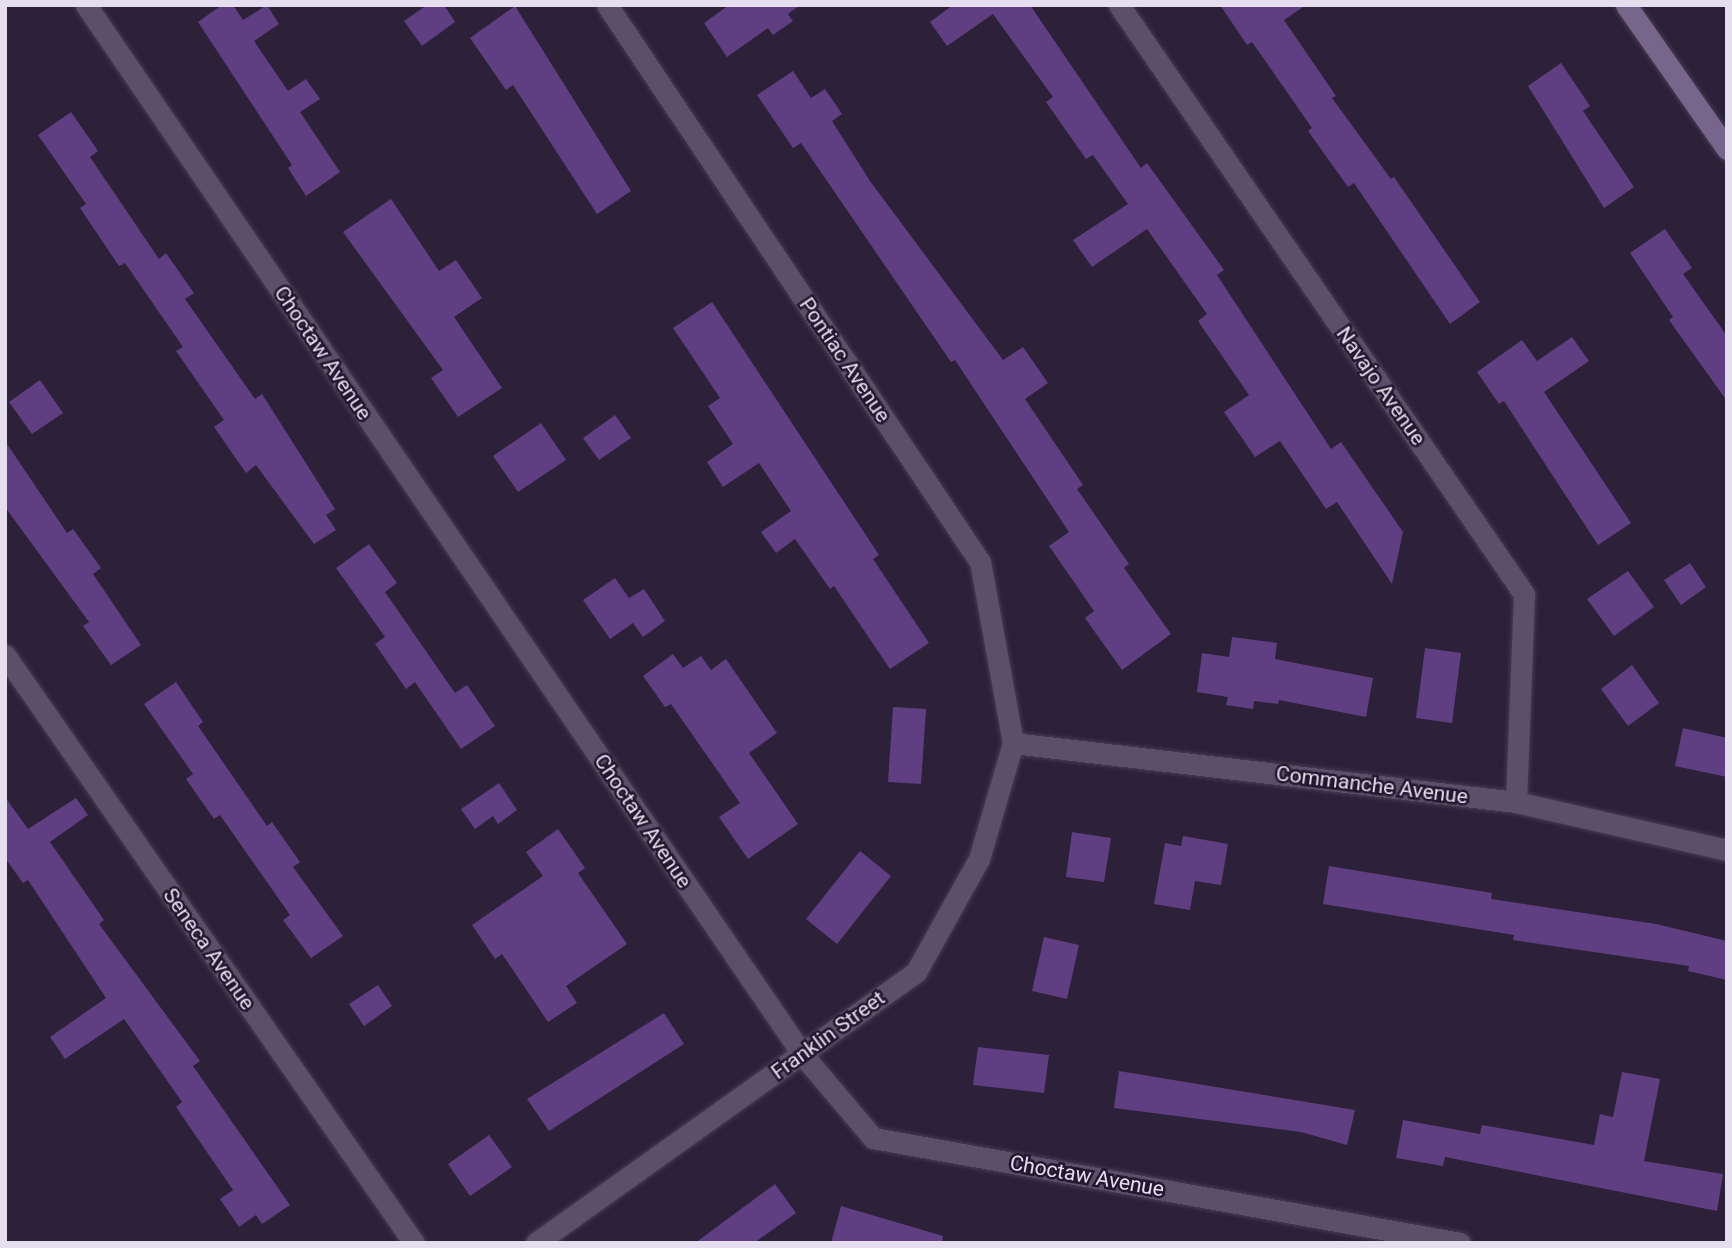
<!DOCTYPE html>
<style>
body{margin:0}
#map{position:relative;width:1732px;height:1248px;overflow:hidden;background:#2c2139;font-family:Roboto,sans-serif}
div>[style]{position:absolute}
.building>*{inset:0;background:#603e82}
.roads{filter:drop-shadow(0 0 2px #473c51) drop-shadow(0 0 2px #473c51)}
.street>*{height:21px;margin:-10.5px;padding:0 10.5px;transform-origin:10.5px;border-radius:10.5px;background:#5c4f6a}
.secondary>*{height:21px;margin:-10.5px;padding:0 10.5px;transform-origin:10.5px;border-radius:10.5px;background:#77658c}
span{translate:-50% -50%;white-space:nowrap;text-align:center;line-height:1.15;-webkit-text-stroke:5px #22172e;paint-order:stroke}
.street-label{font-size:21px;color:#e5deee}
.frame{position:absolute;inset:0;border:7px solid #e5deee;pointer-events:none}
</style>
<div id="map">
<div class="building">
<i style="clip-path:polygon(222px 5px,233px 5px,243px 20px,267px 5px,279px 24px,254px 41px,288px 91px,306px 79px,320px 99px,300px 112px,340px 172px,306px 196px,288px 168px,292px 165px,198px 22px)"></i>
<i style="clip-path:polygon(427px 5px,444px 5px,455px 22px,422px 46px,404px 21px)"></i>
<i style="clip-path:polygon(729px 5px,800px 5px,788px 14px,793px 21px,773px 35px,768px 28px,727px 57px,704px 23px)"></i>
<i style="clip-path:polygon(953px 5px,1030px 5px,1141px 168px,1147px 163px,1224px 270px,1217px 275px,1331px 449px,1341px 442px,1403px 532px,1392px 584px,1337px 502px,1326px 509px,1280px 441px,1255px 457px,1224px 412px,1249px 395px,1198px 321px,1207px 314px,1147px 229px,1092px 267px,1073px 240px,1128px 204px,1093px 155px,1086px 159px,1046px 102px,1053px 97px,993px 14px,947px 46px,930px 22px)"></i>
<i style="clip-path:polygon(1220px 5px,1306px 5px,1284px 20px,1336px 96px,1332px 98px,1391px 179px,1394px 177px,1480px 302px,1450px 324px,1354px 183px,1348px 187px,1308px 131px,1312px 128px,1252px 42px,1247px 45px)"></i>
<i style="clip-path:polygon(515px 6px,631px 191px,597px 214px,513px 85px,506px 90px,470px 38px)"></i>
<i style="clip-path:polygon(1561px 63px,1590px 106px,1583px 111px,1634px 187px,1604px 208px,1528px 86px)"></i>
<i style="clip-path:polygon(793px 71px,811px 98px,825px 89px,842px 114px,832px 121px,870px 181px,1003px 360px,1023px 347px,1048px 383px,1025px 399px,1083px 485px,1077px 489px,1129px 564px,1124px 568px,1171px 634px,1122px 670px,1085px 618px,1094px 611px,1049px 546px,1069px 532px,955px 360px,951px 362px,801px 143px,793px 148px,757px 95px)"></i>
<i style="clip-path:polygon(71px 112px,98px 151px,90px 157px,159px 259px,166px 253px,194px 293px,185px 299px,255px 399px,262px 394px,335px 509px,326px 515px,336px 530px,314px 544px,256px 465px,246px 473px,214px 427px,224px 420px,176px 351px,183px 347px,125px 263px,119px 266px,80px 208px,86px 204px,38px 135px)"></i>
<i style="clip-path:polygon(391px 199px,439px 271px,456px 260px,482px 298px,454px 317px,502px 388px,458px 417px,431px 378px,443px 370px,343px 232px)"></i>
<i style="clip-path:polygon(1665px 229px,1692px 268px,1683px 274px,1727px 336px,1727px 401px,1669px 320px,1673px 317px,1630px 253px)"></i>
<i style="clip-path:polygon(712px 302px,879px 555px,873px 559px,929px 643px,890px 669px,834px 586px,830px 589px,795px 539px,776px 553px,761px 532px,791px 511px,759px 463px,723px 487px,707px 462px,733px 444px,708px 406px,720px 398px,673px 328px)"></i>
<i style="clip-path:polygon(1572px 337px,1589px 361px,1544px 392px,1631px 523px,1598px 545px,1504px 401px,1499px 404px,1477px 372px,1522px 340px,1537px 361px)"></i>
<i style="clip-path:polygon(40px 380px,63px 413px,32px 434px,9px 402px)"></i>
<i style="clip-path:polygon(615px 415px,631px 438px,599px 460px,583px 438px)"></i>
<i style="clip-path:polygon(541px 423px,566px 460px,518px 492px,493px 456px)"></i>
<i style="clip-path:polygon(5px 441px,67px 533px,73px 529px,101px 568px,93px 574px,141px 645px,111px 665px,83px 626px,89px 622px,5px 507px)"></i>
<i style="clip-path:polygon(369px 544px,397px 583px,385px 592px,455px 693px,467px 685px,495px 726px,461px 749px,415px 682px,406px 689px,375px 644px,385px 637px,336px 568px)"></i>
<i style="clip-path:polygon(1690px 563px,1706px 587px,1681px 605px,1664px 580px)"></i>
<i style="clip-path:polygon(1628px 571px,1654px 607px,1614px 636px,1587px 599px)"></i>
<i style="clip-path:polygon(615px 578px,629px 598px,644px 589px,665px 621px,643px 637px,633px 623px,610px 639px,583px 600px)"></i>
<i style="clip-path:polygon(1232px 637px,1277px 643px,1275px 659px,1373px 678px,1366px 717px,1279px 700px,1278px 704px,1254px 701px,1253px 709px,1226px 705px,1228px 697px,1197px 692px,1202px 653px,1229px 657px)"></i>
<i style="clip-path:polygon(1425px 648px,1461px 653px,1452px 723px,1416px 718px)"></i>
<i style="clip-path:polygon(673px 654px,683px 668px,701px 656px,711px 670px,726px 659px,777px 733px,749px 753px,798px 824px,748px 859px,719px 817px,740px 803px,671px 704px,665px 707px,643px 676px)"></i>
<i style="clip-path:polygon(1632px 665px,1659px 703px,1628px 726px,1601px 689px)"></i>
<i style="clip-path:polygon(176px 682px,203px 722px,198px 726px,267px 826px,272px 822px,300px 862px,293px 867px,343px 936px,311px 958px,283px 920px,290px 915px,220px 815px,214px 819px,186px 779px,193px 774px,144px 704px)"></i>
<i style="clip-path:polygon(893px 707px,926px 709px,921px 784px,888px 782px)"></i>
<i style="clip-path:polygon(1683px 728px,1727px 738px,1727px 777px,1675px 766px)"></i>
<i style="clip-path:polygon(499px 783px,517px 810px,498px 824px,493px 816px,475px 829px,461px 809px)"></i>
<i style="clip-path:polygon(5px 797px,28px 829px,76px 798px,88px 815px,50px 842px,104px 920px,99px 924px,200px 1061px,193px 1066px,290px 1205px,262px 1224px,256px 1215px,239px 1227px,220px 1199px,233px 1190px,176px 1107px,182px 1102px,124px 1019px,65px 1059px,50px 1037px,106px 998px,28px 880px,23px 883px,5px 858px)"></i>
<i style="clip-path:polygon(558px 829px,585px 868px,578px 873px,627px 944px,566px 986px,577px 1003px,548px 1022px,502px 954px,495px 959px,472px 925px,543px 876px,526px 852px)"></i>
<i style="clip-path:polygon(1072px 832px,1111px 838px,1104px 882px,1066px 877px)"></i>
<i style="clip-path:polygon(1183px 836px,1228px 844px,1221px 885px,1195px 881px,1190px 910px,1154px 904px,1165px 843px,1181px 846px)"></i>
<i style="clip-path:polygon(860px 851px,891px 876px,837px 944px,806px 919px)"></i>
<i style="clip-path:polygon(1329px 866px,1492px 893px,1491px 899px,1656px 924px,1727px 941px,1727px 980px,1688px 971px,1689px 966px,1513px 940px,1514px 935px,1323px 904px)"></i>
<i style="clip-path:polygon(1044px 937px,1079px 945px,1067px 999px,1032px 991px)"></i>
<i style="clip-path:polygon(378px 985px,392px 1006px,364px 1026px,349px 1004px)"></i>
<i style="clip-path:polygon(664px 1013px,684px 1044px,549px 1131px,527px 1099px)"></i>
<i style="clip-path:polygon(978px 1047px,1049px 1055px,1044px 1093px,973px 1085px)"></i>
<i style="clip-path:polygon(1119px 1071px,1355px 1110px,1347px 1145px,1301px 1132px,1114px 1108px)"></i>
<i style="clip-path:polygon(1622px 1072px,1660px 1079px,1644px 1161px,1723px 1174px,1717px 1211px,1445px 1157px,1443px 1166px,1396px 1158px,1403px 1120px,1480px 1134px,1482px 1125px,1594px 1145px,1600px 1114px,1613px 1117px)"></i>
<i style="clip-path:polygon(489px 1135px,512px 1167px,470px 1196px,448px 1164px)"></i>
<i style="clip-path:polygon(775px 1184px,796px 1213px,754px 1243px,695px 1243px)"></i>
<i style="clip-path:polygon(841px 1206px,943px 1236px,942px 1243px,831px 1243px)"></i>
</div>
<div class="roads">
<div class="street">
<i style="left:86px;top:5px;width:1270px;rotate:55.68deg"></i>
<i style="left:802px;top:1054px;width:110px;rotate:49.8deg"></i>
<i style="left:873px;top:1138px;width:596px;rotate:10.14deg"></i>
<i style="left:1119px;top:5px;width:715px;rotate:55.49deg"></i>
<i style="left:1524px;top:594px;width:208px;rotate:92.2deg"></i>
<i style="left:5px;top:655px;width:716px;rotate:55.18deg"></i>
<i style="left:1013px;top:743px;width:506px;rotate:6.69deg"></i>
<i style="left:1516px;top:802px;width:216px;rotate:12.8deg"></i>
<i style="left:536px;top:1243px;width:467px;rotate:-35.5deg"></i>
<i style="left:916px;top:972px;width:129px;rotate:-60.9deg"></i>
<i style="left:979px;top:859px;width:121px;rotate:-73.7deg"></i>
<i style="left:1013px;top:743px;width:184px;rotate:-100.3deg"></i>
<i style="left:980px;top:562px;width:670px;rotate:-123.81deg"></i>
</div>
<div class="secondary">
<i style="left:1626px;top:5px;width:176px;rotate:55deg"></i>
</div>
</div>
<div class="street-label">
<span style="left:323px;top:353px;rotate:56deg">Choctaw Avenue</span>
<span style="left:845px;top:360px;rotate:56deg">Pontiac Avenue</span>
<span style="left:1381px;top:386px;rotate:55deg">Navajo Avenue</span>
<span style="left:1372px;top:785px;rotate:7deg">Commanche Avenue</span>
<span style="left:643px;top:821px;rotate:56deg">Choctaw Avenue</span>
<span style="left:209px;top:949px;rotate:55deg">Seneca Avenue</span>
<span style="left:828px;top:1035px;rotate:-36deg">Franklin Street</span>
<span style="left:1087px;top:1176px;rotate:10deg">Choctaw Avenue</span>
</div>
<div class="frame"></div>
</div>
